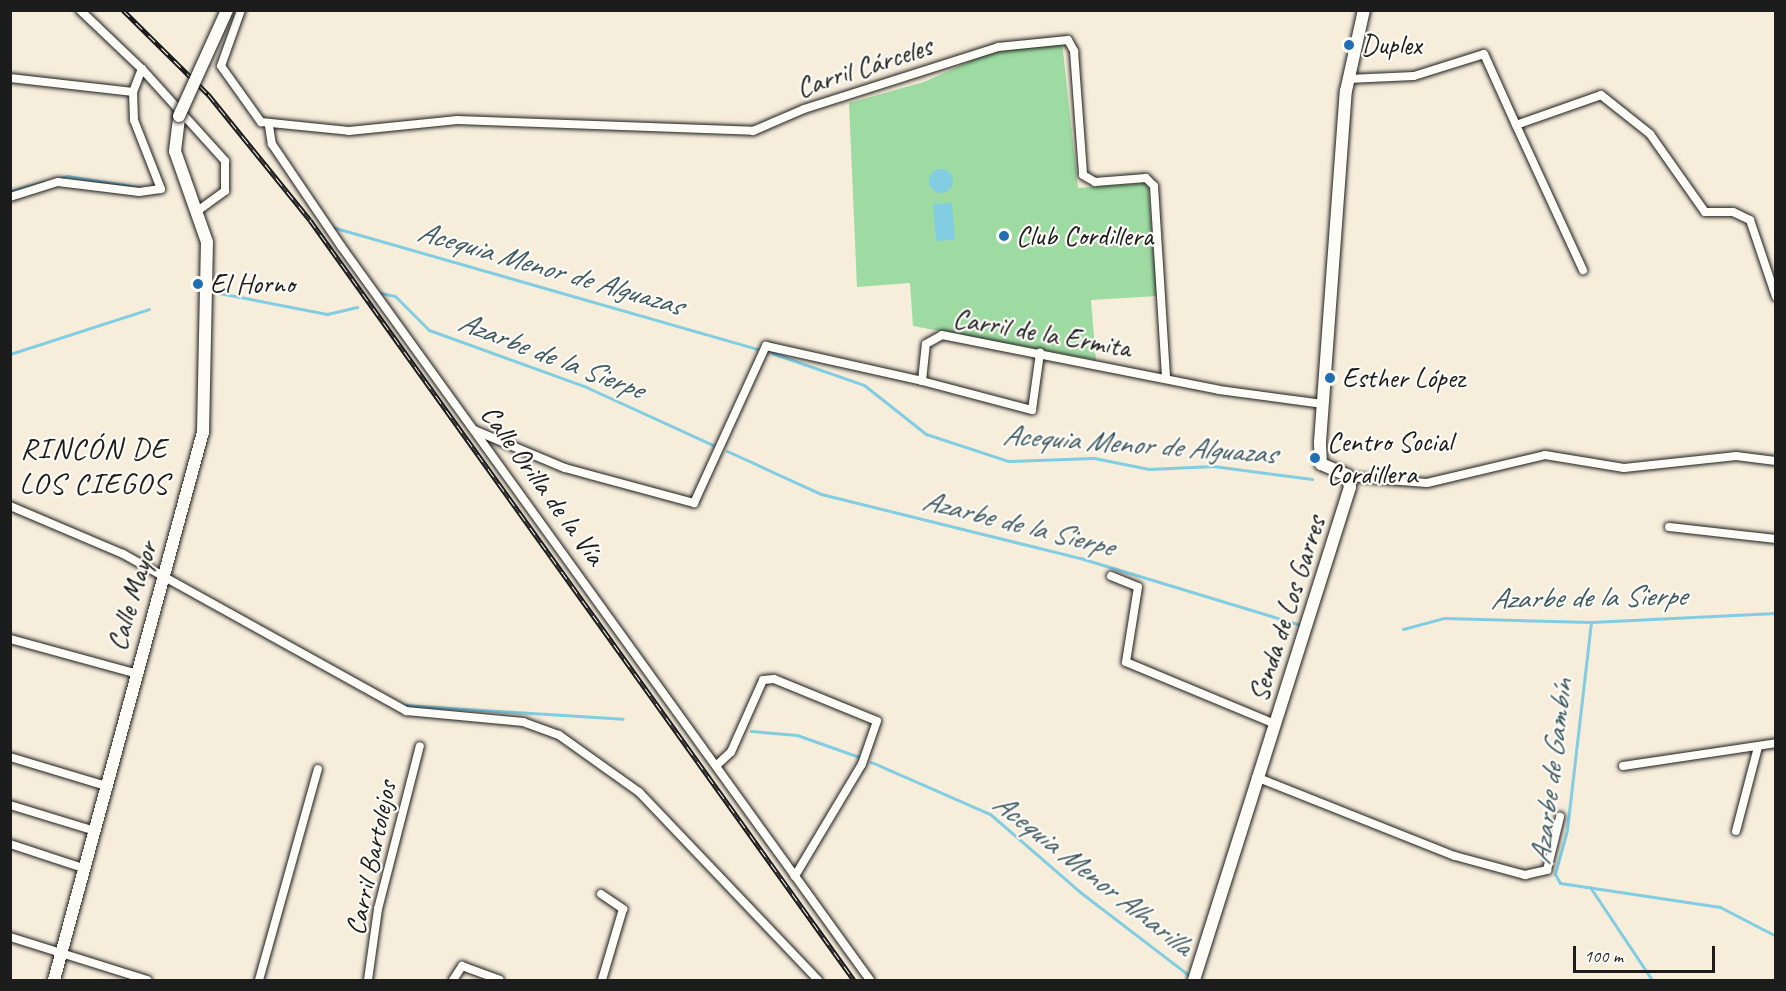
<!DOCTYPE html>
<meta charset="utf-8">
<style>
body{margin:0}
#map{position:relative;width:1786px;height:991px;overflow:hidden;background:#f6eddb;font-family:Caveat,sans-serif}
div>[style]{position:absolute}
.green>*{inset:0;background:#9edba2}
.water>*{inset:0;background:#82cde2}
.round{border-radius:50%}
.stream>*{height:3px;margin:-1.5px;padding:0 1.5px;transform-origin:1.5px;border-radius:1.5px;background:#82cde2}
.roads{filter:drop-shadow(0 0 2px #1c1c1c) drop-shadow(0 0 2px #1c1c1c)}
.street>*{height:8px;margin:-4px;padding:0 4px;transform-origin:4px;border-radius:4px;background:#fdfcf7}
.secondary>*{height:12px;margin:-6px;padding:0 6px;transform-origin:6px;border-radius:6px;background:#fdfcf7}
.rail>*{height:5px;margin-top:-2.5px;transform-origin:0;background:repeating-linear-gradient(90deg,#fdfcf7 0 9px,#1c1c1c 0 18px);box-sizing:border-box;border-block:2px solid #1c1c1c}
.bridges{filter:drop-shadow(0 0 2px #1c1c1c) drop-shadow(0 0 2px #1c1c1c)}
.secondary-bridge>*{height:12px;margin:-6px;padding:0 6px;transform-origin:6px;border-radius:6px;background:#fdfcf7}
.dots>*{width:16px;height:16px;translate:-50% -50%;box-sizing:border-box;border:3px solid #fdfcf7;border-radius:50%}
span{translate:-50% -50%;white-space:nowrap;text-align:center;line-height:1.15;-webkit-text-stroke:4.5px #fdfcf7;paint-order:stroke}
.poi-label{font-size:28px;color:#1c1c1c}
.left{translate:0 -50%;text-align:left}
.street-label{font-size:28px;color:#1c1c1c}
.water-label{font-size:30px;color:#405a61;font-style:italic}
.neighbourhood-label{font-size:30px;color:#1c1c1c;letter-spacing:1.5px}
.frame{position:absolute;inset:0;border:12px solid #1c1c1c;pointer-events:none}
.scale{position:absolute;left:1573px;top:946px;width:142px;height:27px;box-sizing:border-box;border:3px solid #1c1c1c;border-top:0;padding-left:8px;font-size:18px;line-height:21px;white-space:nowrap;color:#1c1c1c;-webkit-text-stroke:4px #fdfcf7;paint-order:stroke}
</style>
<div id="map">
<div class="green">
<i style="clip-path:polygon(1062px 42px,1078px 188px,1148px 183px,1157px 296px,1091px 300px,1096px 360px,913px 326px,910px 283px,857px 287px,849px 103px,924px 82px,986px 54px)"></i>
</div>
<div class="water">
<i class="round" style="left:929px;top:169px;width:24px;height:24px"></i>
<i style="clip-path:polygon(952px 203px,955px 240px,936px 241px,933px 204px)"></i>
</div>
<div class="stream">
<i style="left:56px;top:179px;width:11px;rotate:-15deg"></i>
<i style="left:67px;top:176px;width:78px;rotate:8.9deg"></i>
<i style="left:10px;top:191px;width:35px;rotate:-15deg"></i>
<i style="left:332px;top:227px;width:442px;rotate:16deg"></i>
<i style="left:219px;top:293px;width:110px;rotate:11deg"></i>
<i style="left:327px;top:314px;width:31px;rotate:-13deg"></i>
<i style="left:381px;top:293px;width:14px;rotate:12deg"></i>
<i style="left:395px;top:296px;width:48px;rotate:45deg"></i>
<i style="left:429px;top:330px;width:165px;rotate:19.9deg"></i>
<i style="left:584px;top:386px;width:142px;rotate:24.6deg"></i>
<i style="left:772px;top:353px;width:97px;rotate:19.2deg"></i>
<i style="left:864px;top:385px;width:79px;rotate:38.3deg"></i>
<i style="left:926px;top:434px;width:86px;rotate:18.2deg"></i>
<i style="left:1008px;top:461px;width:86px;rotate:-2deg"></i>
<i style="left:1094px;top:458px;width:56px;rotate:11.3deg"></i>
<i style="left:1149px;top:469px;width:64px;rotate:-2.7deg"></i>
<i style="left:1213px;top:466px;width:100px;rotate:7.5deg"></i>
<i style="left:10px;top:354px;width:146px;rotate:-17.9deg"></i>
<i style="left:727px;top:451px;width:103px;rotate:24.6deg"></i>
<i style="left:821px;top:494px;width:267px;rotate:13.9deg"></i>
<i style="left:1080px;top:558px;width:231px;rotate:16.9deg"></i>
<i style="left:1591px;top:622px;width:209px;rotate:96.6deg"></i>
<i style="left:1567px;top:830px;width:46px;rotate:105.3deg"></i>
<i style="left:1555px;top:874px;width:10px;rotate:61deg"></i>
<i style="left:1560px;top:883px;width:162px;rotate:8.5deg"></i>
<i style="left:1720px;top:907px;width:63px;rotate:27.4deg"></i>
<i style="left:1403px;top:629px;width:42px;rotate:-15deg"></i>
<i style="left:1444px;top:618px;width:147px;rotate:1.6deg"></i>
<i style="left:1591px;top:622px;width:185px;rotate:-2.8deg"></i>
<i style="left:403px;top:705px;width:220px;rotate:3.6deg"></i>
<i style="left:751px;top:731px;width:46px;rotate:5deg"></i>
<i style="left:797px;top:735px;width:66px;rotate:19.5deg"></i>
<i style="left:871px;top:762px;width:130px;rotate:23.6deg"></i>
<i style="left:990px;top:814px;width:119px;rotate:40.9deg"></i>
<i style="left:1080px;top:892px;width:138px;rotate:37.4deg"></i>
<i style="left:1590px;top:887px;width:112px;rotate:56.3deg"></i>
</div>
<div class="roads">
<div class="street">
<i style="left:80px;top:10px;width:86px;rotate:43.6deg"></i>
<i style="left:241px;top:10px;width:59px;rotate:109.7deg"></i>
<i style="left:221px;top:66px;width:69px;rotate:54.5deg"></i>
<i style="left:261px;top:122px;width:88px;rotate:5.8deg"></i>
<i style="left:349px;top:131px;width:109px;rotate:-5.8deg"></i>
<i style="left:457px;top:120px;width:296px;rotate:2.1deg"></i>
<i style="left:753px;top:131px;width:56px;rotate:-23.3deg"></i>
<i style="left:804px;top:109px;width:204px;rotate:-17.7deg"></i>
<i style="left:998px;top:47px;width:70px;rotate:-5.7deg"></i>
<i style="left:1068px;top:40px;width:13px;rotate:61deg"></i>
<i style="left:1074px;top:51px;width:124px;rotate:85.8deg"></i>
<i style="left:1083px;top:175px;width:14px;rotate:30deg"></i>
<i style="left:1095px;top:182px;width:51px;rotate:-4.5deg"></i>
<i style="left:1146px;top:178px;width:11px;rotate:45deg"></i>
<i style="left:1154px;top:186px;width:193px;rotate:86.4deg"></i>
<i style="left:10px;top:78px;width:124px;rotate:6.5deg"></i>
<i style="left:1348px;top:79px;width:66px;rotate:-2.6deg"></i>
<i style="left:1414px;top:76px;width:73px;rotate:-17.4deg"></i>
<i style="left:1484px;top:54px;width:78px;rotate:65.7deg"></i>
<i style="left:1516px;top:125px;width:90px;rotate:-19.4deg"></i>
<i style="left:1601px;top:95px;width:63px;rotate:38.5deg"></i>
<i style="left:1650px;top:134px;width:95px;rotate:54.8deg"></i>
<i style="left:1705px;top:212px;width:28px"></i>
<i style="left:1733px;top:212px;width:19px;rotate:25deg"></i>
<i style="left:1750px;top:220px;width:81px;rotate:71.3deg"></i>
<i style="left:1516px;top:125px;width:160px;rotate:65.2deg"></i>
<i style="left:269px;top:126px;width:18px;rotate:81deg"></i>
<i style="left:272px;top:144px;width:123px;rotate:55.9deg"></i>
<i style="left:341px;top:246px;width:905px;rotate:54.22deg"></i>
<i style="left:10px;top:197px;width:50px;rotate:-17.4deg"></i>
<i style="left:58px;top:182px;width:82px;rotate:7deg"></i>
<i style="left:139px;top:192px;width:22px;rotate:-8deg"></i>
<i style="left:161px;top:189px;width:74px;rotate:-111.4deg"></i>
<i style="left:134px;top:120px;width:28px;rotate:-92deg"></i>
<i style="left:133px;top:92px;width:25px;rotate:-69deg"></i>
<i style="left:142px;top:69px;width:124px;rotate:47.9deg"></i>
<i style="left:225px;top:161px;width:30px;rotate:90deg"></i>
<i style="left:225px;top:191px;width:32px;rotate:144deg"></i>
<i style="left:922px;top:381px;width:114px;rotate:14.8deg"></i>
<i style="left:1032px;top:410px;width:58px;rotate:-82deg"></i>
<i style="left:474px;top:430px;width:99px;rotate:22.7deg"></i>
<i style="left:565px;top:468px;width:134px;rotate:15.2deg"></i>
<i style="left:694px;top:503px;width:173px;rotate:-65.4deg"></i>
<i style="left:766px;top:346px;width:160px;rotate:12.6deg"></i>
<i style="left:922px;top:381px;width:37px;rotate:-84deg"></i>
<i style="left:926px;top:344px;width:18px;rotate:-29deg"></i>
<i style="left:942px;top:335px;width:282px;rotate:11.2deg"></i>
<i style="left:1219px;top:390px;width:105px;rotate:7.7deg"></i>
<i style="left:1349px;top:477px;width:78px;rotate:4.4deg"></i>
<i style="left:1427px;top:483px;width:121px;rotate:-13.3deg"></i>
<i style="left:1545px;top:455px;width:80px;rotate:9.3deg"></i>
<i style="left:1624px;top:468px;width:113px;rotate:-6.1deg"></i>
<i style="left:1736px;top:456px;width:40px;rotate:7.1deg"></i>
<i style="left:10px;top:506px;width:123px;rotate:23deg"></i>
<i style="left:123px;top:554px;width:324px;rotate:29deg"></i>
<i style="left:406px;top:711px;width:118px;rotate:5.4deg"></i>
<i style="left:523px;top:722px;width:38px;rotate:20deg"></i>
<i style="left:559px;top:735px;width:98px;rotate:35.5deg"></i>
<i style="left:639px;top:792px;width:260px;rotate:46.4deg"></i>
<i style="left:1669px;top:527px;width:108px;rotate:6.4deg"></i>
<i style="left:1111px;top:576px;width:29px;rotate:22deg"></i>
<i style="left:1138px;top:587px;width:76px;rotate:99.1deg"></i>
<i style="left:1126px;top:662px;width:161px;rotate:22.6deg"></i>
<i style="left:10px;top:639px;width:129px;rotate:15.3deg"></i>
<i style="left:10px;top:757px;width:100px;rotate:16.8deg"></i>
<i style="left:717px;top:765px;width:19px;rotate:-43deg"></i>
<i style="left:731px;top:752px;width:79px;rotate:-66deg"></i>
<i style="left:763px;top:680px;width:11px;rotate:-5deg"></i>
<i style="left:774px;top:679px;width:111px;rotate:22.2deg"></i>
<i style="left:877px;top:721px;width:46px;rotate:109.2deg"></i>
<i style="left:862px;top:764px;width:131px;rotate:120.9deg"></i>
<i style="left:1623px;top:766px;width:155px;rotate:-8.5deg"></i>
<i style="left:1256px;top:777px;width:214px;rotate:21.7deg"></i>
<i style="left:1455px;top:856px;width:73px;rotate:15.2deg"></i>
<i style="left:1525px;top:875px;width:23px;rotate:-13deg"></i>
<i style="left:1547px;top:870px;width:55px;rotate:-76.2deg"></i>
<i style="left:10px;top:805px;width:89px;rotate:17deg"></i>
<i style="left:1736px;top:831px;width:87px;rotate:-75.3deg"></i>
<i style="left:10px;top:844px;width:80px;rotate:18.2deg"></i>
<i style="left:601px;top:894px;width:27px;rotate:34deg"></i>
<i style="left:623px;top:909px;width:74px;rotate:106.5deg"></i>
<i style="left:10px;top:937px;width:144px;rotate:17.4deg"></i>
<i style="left:259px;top:980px;width:219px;rotate:-74.4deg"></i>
<i style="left:368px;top:980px;width:72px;rotate:-82deg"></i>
<i style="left:378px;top:909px;width:168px;rotate:-75.6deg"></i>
<i style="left:453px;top:980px;width:17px;rotate:-57deg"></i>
<i style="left:462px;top:966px;width:40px;rotate:20.2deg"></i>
</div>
<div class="secondary">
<i style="left:54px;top:980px;width:568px;rotate:-74.79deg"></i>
<i style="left:203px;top:432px;width:190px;rotate:-88.8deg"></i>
<i style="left:207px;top:242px;width:96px;rotate:-109.4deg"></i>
<i style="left:175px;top:151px;width:35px;rotate:-83deg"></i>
<i style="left:1194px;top:980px;width:517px;rotate:-72.44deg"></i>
<i style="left:1350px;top:487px;width:12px;rotate:-104deg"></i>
<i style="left:1347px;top:475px;width:28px;rotate:-157deg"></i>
<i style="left:1321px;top:464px;width:22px;rotate:-93deg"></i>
<i style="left:1320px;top:442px;width:352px;rotate:-85.8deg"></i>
<i style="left:1346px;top:91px;width:83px;rotate:-77.5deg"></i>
</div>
</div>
<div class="rail">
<i style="left:123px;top:10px;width:120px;rotate:44.7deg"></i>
<i style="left:208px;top:94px;width:162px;rotate:51deg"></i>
<i style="left:310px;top:220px;width:935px;rotate:54.41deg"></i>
</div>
<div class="bridges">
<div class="secondary-bridge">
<i style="left:179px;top:116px;width:116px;rotate:-65.6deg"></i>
</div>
</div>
<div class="dots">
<i style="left:1349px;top:45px;background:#1f6fb2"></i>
<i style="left:1004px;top:236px;background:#1f6fb2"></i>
<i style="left:198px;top:284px;background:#1f6fb2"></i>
<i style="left:1330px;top:378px;background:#1f6fb2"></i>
<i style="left:1315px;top:458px;background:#1f6fb2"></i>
</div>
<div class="poi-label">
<span class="left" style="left:1361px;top:45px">Duplex</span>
<span class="left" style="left:1016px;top:236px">Club Cordillera</span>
<span class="left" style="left:210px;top:284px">El Horno</span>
<span class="left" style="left:1342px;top:378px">Esther López</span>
<span class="left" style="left:1327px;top:458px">Centro Social<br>Cordillera</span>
</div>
<div class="street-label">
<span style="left:864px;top:67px;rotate:-18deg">Carril Cárceles</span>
<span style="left:1042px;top:333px;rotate:10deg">Carril de la Ermita</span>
<span style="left:543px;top:485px;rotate:54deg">Calle Orilla de la Vía</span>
<span style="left:132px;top:596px;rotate:-73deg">Calle Mayor</span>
<span style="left:1287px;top:609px;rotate:-72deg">Senda de Los Garres</span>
<span style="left:371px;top:858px;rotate:-78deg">Carril Bartolejos</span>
</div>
<div class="water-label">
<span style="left:550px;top:268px;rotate:16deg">Acequia Menor de Alguazas</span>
<span style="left:551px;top:355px;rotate:21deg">Azarbe de la Sierpe</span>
<span style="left:1139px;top:444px;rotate:4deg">Acequia Menor de Alguazas</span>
<span style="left:1018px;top:523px;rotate:14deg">Azarbe de la Sierpe</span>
<span style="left:1588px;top:597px;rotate:-1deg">Azarbe de la Sierpe</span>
<span style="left:1551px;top:772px;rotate:-83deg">Azarbe de Gambín</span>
<span style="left:1093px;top:874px;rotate:38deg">Acequia Menor Alharilla</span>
</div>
<div class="neighbourhood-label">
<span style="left:94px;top:465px">RINCÓN DE<br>LOS CIEGOS</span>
</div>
<div class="frame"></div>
<div class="scale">100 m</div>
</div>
